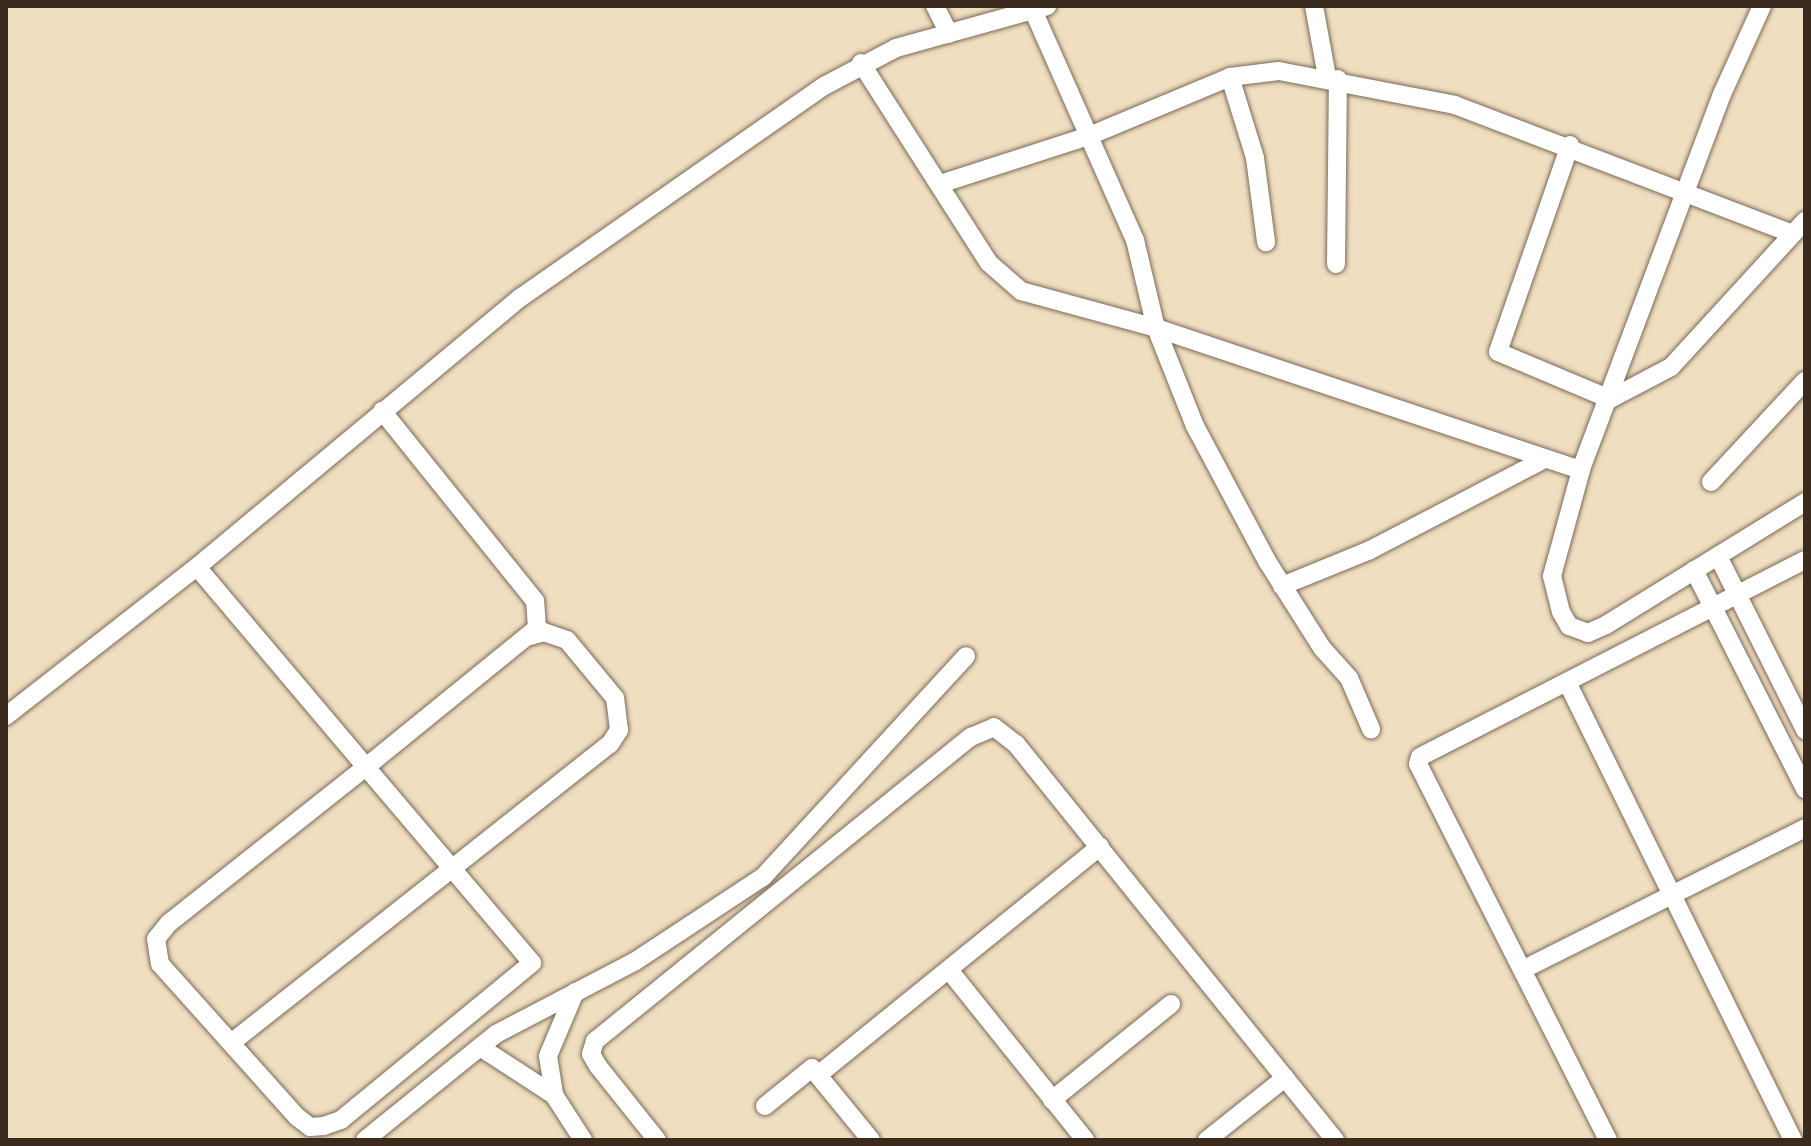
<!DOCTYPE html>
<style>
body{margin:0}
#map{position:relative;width:1811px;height:1146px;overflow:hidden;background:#f0dec0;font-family:"IM FELL English",serif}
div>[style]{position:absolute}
.roads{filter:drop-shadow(0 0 2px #7a6957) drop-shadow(0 0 2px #7a6957)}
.minor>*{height:18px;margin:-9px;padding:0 9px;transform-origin:9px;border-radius:9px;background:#fff}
span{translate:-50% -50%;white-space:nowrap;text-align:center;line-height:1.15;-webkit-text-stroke:8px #f6f6f2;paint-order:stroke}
.frame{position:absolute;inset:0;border:8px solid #3b2a1e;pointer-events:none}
</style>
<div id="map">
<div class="roads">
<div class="minor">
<i style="left:935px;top:6px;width:31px;rotate:63deg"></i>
<i style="left:1314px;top:6px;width:72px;rotate:79.6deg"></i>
<i style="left:1762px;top:6px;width:97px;rotate:114.4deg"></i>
<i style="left:1722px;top:94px;width:402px;rotate:110.6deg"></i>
<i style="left:1581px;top:470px;width:110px;rotate:105.3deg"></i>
<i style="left:1552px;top:576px;width:37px;rotate:76deg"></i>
<i style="left:1561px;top:612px;width:16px;rotate:60deg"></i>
<i style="left:1569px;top:626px;width:20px;rotate:20deg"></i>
<i style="left:1588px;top:633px;width:20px;rotate:-24deg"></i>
<i style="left:1606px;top:625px;width:234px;rotate:-31.7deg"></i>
<i style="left:1033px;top:10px;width:252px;rotate:66.1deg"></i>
<i style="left:1135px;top:240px;width:90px;rotate:76.6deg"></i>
<i style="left:1156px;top:328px;width:105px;rotate:68.3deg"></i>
<i style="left:1195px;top:426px;width:153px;rotate:61.9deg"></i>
<i style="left:1267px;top:561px;width:103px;rotate:57.7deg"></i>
<i style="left:1322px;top:648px;width:40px;rotate:48deg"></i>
<i style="left:1349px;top:678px;width:56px;rotate:66.7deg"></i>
<i style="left:861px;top:63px;width:237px;rotate:57.4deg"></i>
<i style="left:989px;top:263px;width:43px;rotate:41.2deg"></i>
<i style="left:1021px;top:291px;width:140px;rotate:15.3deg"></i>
<i style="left:1156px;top:328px;width:448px;rotate:18.5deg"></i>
<i style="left:1230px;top:77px;width:85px;rotate:72.8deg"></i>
<i style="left:1255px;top:158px;width:85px;rotate:82.5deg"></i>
<i style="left:1570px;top:145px;width:219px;rotate:109.2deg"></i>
<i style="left:1498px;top:352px;width:121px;rotate:22.8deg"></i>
<i style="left:1610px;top:399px;width:69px;rotate:-27.7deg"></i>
<i style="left:1671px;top:367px;width:198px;rotate:-47.5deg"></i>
<i style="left:940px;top:184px;width:157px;rotate:-17.9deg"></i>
<i style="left:1089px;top:136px;width:153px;rotate:-22.7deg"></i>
<i style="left:1230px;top:77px;width:49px;rotate:-7deg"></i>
<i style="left:1279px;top:71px;width:179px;rotate:10.9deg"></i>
<i style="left:1455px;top:105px;width:360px;rotate:20.9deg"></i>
<i style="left:1336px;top:264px;width:185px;rotate:-89.4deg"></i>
<i style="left:1711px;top:482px;width:138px;rotate:-47.1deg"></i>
<i style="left:1718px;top:556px;width:195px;rotate:63.4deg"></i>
<i style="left:197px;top:567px;width:262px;rotate:49.8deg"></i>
<i style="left:366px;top:767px;width:257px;rotate:49.7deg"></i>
<i style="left:532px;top:963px;width:247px;rotate:140.6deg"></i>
<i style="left:341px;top:1120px;width:18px;rotate:161deg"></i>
<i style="left:324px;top:1126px;width:14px;rotate:176deg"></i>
<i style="left:310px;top:1127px;width:16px;rotate:-142deg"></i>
<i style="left:297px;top:1117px;width:205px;rotate:-131.8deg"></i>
<i style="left:160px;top:964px;width:25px;rotate:-99deg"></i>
<i style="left:156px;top:939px;width:21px;rotate:-51deg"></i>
<i style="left:169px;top:923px;width:251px;rotate:-38.4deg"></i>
<i style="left:366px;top:767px;width:220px;rotate:-39.1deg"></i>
<i style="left:537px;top:628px;width:27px;rotate:-94deg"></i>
<i style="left:535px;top:601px;width:244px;rotate:-128.8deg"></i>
<i style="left:1694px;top:570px;width:246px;rotate:63.1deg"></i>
<i style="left:1282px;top:586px;width:95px;rotate:-22.2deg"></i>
<i style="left:1370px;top:550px;width:197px;rotate:-27.5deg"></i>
<i style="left:1567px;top:682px;width:511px;rotate:63.74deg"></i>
<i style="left:6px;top:716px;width:242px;rotate:-38deg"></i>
<i style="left:197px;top:567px;width:420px;rotate:-39.8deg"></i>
<i style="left:520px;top:298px;width:371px;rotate:-34.9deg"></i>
<i style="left:824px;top:86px;width:81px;rotate:-27.8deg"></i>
<i style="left:896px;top:48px;width:157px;rotate:-15.5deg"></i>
<i style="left:949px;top:970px;width:218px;rotate:51.3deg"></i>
<i style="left:1522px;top:970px;width:317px;rotate:-26.6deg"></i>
<i style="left:575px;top:992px;width:69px;rotate:112.9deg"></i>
<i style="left:548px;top:1056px;width:39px;rotate:81deg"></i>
<i style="left:554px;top:1095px;width:54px;rotate:57.2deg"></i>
<i style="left:231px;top:1043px;width:483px;rotate:-38.3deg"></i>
<i style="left:610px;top:744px;width:17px;rotate:-57deg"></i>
<i style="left:619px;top:730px;width:32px;rotate:-97deg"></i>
<i style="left:615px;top:698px;width:75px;rotate:-129.6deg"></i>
<i style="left:567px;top:640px;width:24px;rotate:-161deg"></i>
<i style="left:544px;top:632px;width:15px;rotate:164deg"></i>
<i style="left:480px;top:1047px;width:88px;rotate:33deg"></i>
<i style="left:818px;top:1075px;width:363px;rotate:-39deg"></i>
<i style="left:1052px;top:1100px;width:153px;rotate:-38.9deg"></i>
<i style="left:765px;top:1106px;width:60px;rotate:-39deg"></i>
<i style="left:812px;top:1068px;width:93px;rotate:50.7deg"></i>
<i style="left:365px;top:1140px;width:169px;rotate:-39deg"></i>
<i style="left:496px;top:1034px;width:156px;rotate:-27.6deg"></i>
<i style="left:634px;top:962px;width:154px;rotate:-33.4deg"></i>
<i style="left:763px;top:877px;width:300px;rotate:-47.4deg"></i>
<i style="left:657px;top:1140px;width:95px;rotate:-128.6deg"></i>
<i style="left:598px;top:1066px;width:14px;rotate:-120deg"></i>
<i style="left:591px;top:1054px;width:14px;rotate:-73deg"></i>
<i style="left:595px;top:1041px;width:484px;rotate:-39deg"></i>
<i style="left:971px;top:737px;width:25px;rotate:-23deg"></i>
<i style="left:994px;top:727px;width:28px;rotate:38deg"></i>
<i style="left:1016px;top:744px;width:509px;rotate:51.15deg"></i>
<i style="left:1207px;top:1140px;width:100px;rotate:-38.5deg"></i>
<i style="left:1608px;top:1140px;width:421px;rotate:-116.8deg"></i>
<i style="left:1418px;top:764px;width:7px;rotate:-74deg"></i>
<i style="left:1420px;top:757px;width:432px;rotate:-27.1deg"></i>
</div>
</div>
<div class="frame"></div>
</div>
